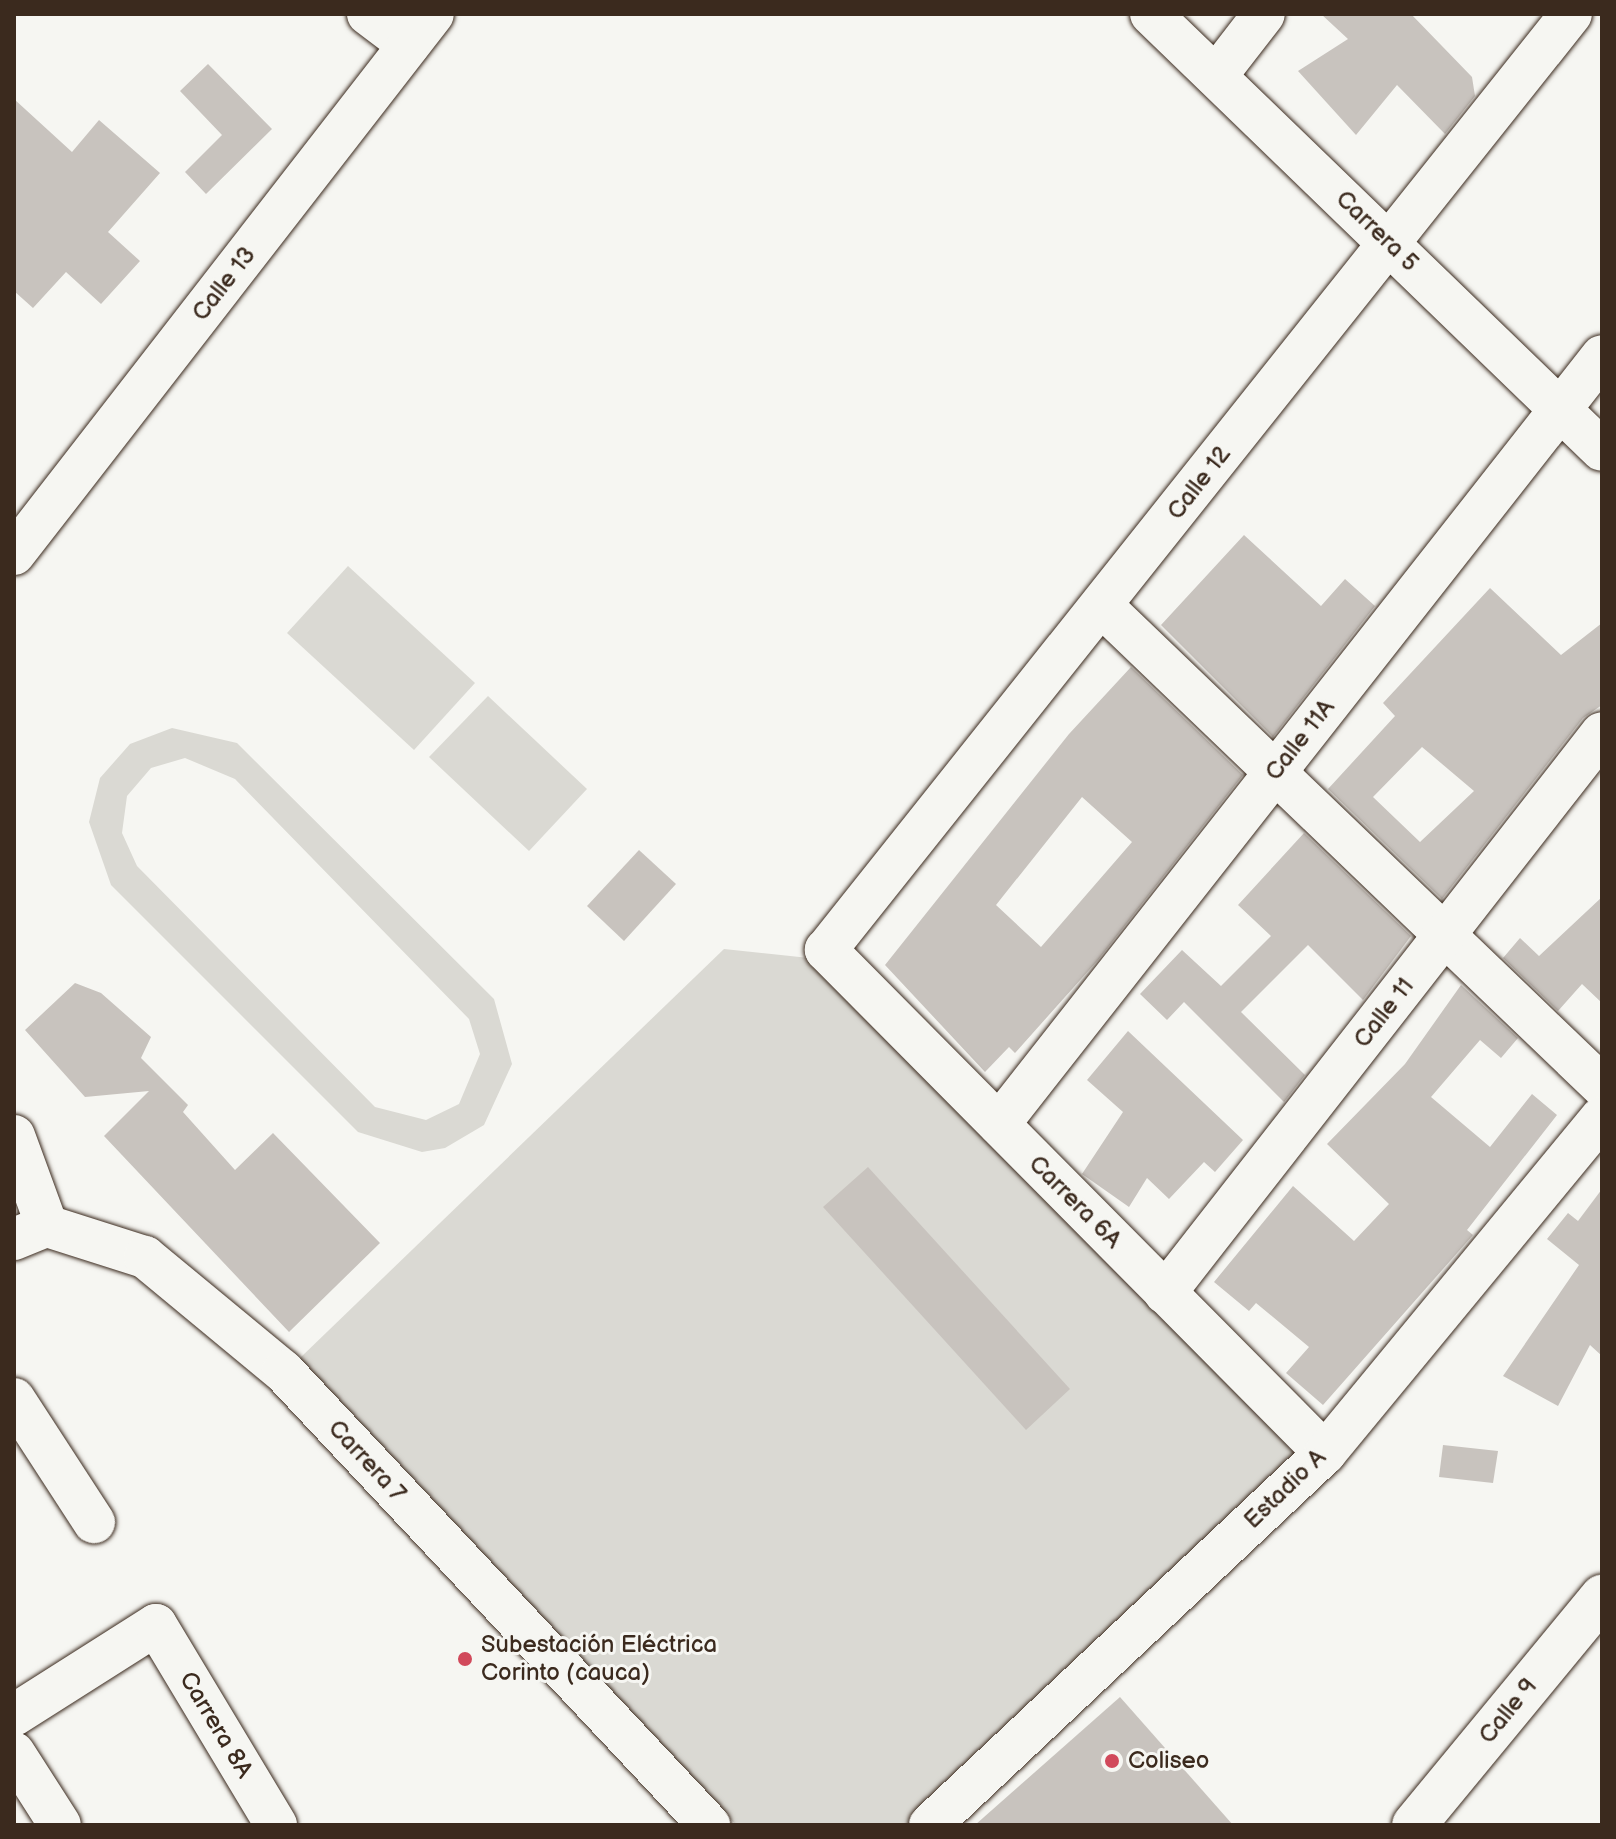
<!DOCTYPE html>
<meta charset="utf-8">
<style>
body{margin:0}
#map{position:relative;width:1616px;height:1839px;overflow:hidden;background:#f6f6f2;font-family:"Balsamiq Sans",sans-serif}
div>[style]{position:absolute}
.green>*{inset:0;background:#dad9d3}
.building>*{inset:0;background:#c8c3be}
.roads{filter:drop-shadow(0 0 2px #3b2a1e) drop-shadow(0 0 2px #3b2a1e)}
.minor>*{height:42px;margin:-21px;padding:0 21px;transform-origin:21px;border-radius:21px;background:#f6f6f2}
.tertiary>*{height:44px;margin:-22px;padding:0 22px;transform-origin:22px;border-radius:22px;background:#f6f6f2}
.dots>*{width:22px;height:22px;translate:-50% -50%;box-sizing:border-box;border:4px solid #f6f6f2;border-radius:50%}
span{translate:-50% -50%;white-space:nowrap;text-align:center;line-height:1.15;-webkit-text-stroke:6px #f6f6f2;paint-order:stroke}
.street-label{font-size:24px;color:#3b2a1e}
.poi-label{font-size:24px;color:#3b2a1e}
.left{translate:0 -50%;text-align:left}
.frame{position:absolute;inset:0;border:16px solid #3b2a1e;pointer-events:none}
</style>
<div id="map">
<div class="green">
<i style="clip-path:polygon(348px 566px,475px 683px,414px 750px,287px 633px)"></i>
<i style="clip-path:polygon(488px 696px,587px 789px,529px 851px,429px 757px)"></i>
<i style="clip-path:polygon(evenodd,172px 728px,237px 743px,494px 999px,512px 1064px,484px 1125px,445px 1148px,422px 1152px,358px 1132px,111px 885px,89px 822px,100px 778px,130px 744px,172px 728px,185px 758px,235px 779px,469px 1019px,480px 1054px,459px 1104px,426px 1120px,375px 1107px,137px 866px,122px 833px,127px 796px,151px 768px,185px 758px)"></i>
<i style="clip-path:polygon(724px 949px,809px 958px,1307px 1453px,909px 1825px,736px 1825px,300px 1358px)"></i>
</div>
<div class="building">
<i style="clip-path:polygon(1321px 14px,1411px 14px,1472px 77px,1475px 96px,1445px 134px,1397px 85px,1356px 135px,1298px 71px,1348px 39px)"></i>
<i style="clip-path:polygon(208px 64px,272px 129px,206px 194px,185px 172px,222px 135px,180px 91px)"></i>
<i style="clip-path:polygon(14px 99px,72px 152px,99px 120px,160px 173px,108px 232px,140px 261px,101px 304px,66px 272px,33px 308px,14px 291px)"></i>
<i style="clip-path:polygon(1244px 535px,1321px 606px,1345px 579px,1375px 606px,1273px 737px,1161px 625px)"></i>
<i style="clip-path:polygon(evenodd,1490px 588px,1561px 655px,1602px 623px,1602px 705px,1583px 718px,1442px 899px,1328px 789px,1395px 716px,1383px 703px,1490px 588px,1422px 747px,1474px 791px,1420px 842px,1373px 797px,1422px 747px)"></i>
<i style="clip-path:polygon(evenodd,1131px 667px,1243px 775px,1098px 960px,1015px 1053px,1009px 1047px,985px 1072px,885px 965px,1069px 734px,1131px 667px,1082px 797px,1132px 842px,1041px 947px,996px 905px,1082px 797px)"></i>
<i style="clip-path:polygon(1304px 833px,1411px 936px,1363px 1000px,1308px 945px,1241px 1012px,1305px 1075px,1284px 1102px,1184px 1002px,1167px 1020px,1140px 994px,1182px 950px,1221px 986px,1271px 936px,1238px 905px)"></i>
<i style="clip-path:polygon(639px 850px,676px 884px,624px 941px,587px 906px)"></i>
<i style="clip-path:polygon(1602px 897px,1602px 1003px,1582px 984px,1558px 1011px,1503px 958px,1520px 938px,1539px 956px)"></i>
<i style="clip-path:polygon(75px 983px,101px 993px,151px 1037px,141px 1058px,188px 1105px,183px 1112px,235px 1170px,273px 1133px,380px 1243px,289px 1332px,104px 1136px,149px 1091px,85px 1097px,25px 1030px)"></i>
<i style="clip-path:polygon(1461px 985px,1518px 1038px,1501px 1058px,1480px 1040px,1431px 1097px,1490px 1147px,1532px 1094px,1557px 1115px,1467px 1230px,1473px 1235px,1323px 1405px,1286px 1373px,1309px 1347px,1256px 1303px,1249px 1311px,1214px 1282px,1293px 1186px,1354px 1241px,1389px 1204px,1327px 1144px,1405px 1064px)"></i>
<i style="clip-path:polygon(1128px 1031px,1243px 1140px,1215px 1172px,1204px 1162px,1169px 1199px,1147px 1178px,1129px 1207px,1082px 1174px,1123px 1112px,1087px 1080px)"></i>
<i style="clip-path:polygon(868px 1167px,1070px 1389px,1026px 1430px,823px 1207px)"></i>
<i style="clip-path:polygon(1602px 1189px,1602px 1356px,1590px 1345px,1558px 1406px,1503px 1376px,1579px 1265px,1547px 1239px,1568px 1213px,1578px 1221px)"></i>
<i style="clip-path:polygon(1443px 1445px,1498px 1451px,1493px 1483px,1439px 1477px)"></i>
<i style="clip-path:polygon(1120px 1697px,1233px 1825px,975px 1825px)"></i>
</div>
<div class="roads">
<div class="minor">
<i style="left:368px;top:14px;width:51px;rotate:37.1deg"></i>
<i style="left:1151px;top:14px;width:627px;rotate:44.03deg"></i>
<i style="left:1216px;top:76px;width:78px;rotate:-52.3deg"></i>
<i style="left:14px;top:554px;width:683px;rotate:-52.19deg"></i>
<i style="left:1103px;top:607px;width:692px;rotate:43.83deg"></i>
<i style="left:999px;top:1124px;width:976px;rotate:-51.86deg"></i>
<i style="left:14px;top:1136px;width:96px;rotate:69.9deg"></i>
<i style="left:47px;top:1226px;width:103px;rotate:17.6deg"></i>
<i style="left:145px;top:1257px;width:179px;rotate:39.6deg"></i>
<i style="left:283px;top:1371px;width:623px;rotate:46.82deg"></i>
<i style="left:14px;top:1239px;width:35px;rotate:-22deg"></i>
<i style="left:1165px;top:1293px;width:710px;rotate:-52.03deg"></i>
<i style="left:14px;top:1399px;width:147px;rotate:57deg"></i>
<i style="left:1325px;top:1453px;width:709px;rotate:-134.77deg"></i>
<i style="left:826px;top:950px;width:1196px;rotate:-51.48deg"></i>
<i style="left:14px;top:1715px;width:168px;rotate:-32.4deg"></i>
<i style="left:156px;top:1625px;width:233px;rotate:59deg"></i>
<i style="left:14px;top:1753px;width:85px;rotate:57.4deg"></i>
<i style="left:930px;top:1825px;width:543px;rotate:-43.28deg"></i>
<i style="left:1325px;top:1453px;width:435px;rotate:-50.5deg"></i>
</div>
<div class="tertiary">
<i style="left:1414px;top:1825px;width:296px;rotate:-50.5deg"></i>
</div>
</div>
<div class="dots">
<i style="left:465px;top:1659px;background:#d1495b"></i>
<i style="left:1112px;top:1761px;background:#d1495b"></i>
</div>
<div class="street-label">
<span style="left:1377px;top:231px;rotate:44deg">Carrera 5</span>
<span style="left:224px;top:284px;rotate:-52deg">Calle 13</span>
<span style="left:1199px;top:483px;rotate:-52deg">Calle 12</span>
<span style="left:1300px;top:740px;rotate:-52deg">Calle 11A</span>
<span style="left:1384px;top:1013px;rotate:-52deg">Calle 11</span>
<span style="left:1075px;top:1202px;rotate:45deg">Carrera 6A</span>
<span style="left:367px;top:1461px;rotate:47deg">Carrera 7</span>
<span style="left:1285px;top:1489px;rotate:-44deg">Estadio A</span>
<span style="left:1508px;top:1711px;rotate:-51deg">Calle 9</span>
<span style="left:216px;top:1725px;rotate:59deg">Carrera 8A</span>
</div>
<div class="poi-label">
<span class="left" style="left:481px;top:1659px">Subestación Eléctrica<br>Corinto (cauca)</span>
<span class="left" style="left:1128px;top:1761px">Coliseo</span>
</div>
<div class="frame"></div>
</div>
